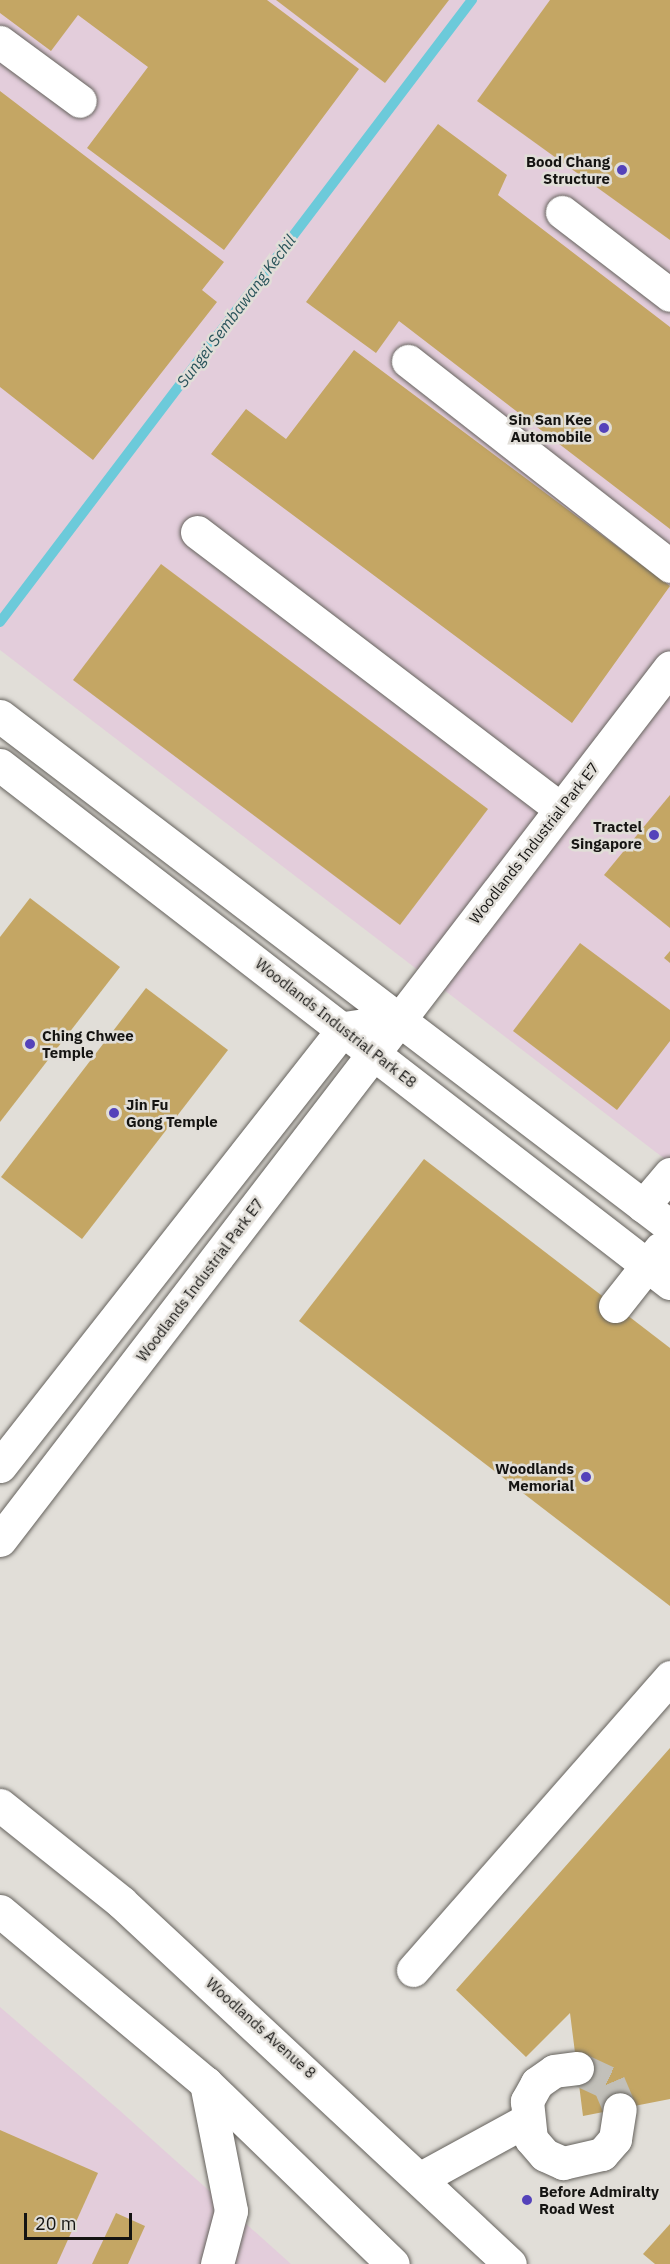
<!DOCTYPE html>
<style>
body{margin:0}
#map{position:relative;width:670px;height:2264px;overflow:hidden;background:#e1ded8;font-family:"IBM Plex Sans",sans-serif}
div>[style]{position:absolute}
.industrial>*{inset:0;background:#e3cddb}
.stream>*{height:10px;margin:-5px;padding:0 5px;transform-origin:5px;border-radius:5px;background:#6ccada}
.building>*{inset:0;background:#c4a664}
.minor-tunnel>*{height:33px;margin-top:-16.5px;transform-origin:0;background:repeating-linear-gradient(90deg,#c2c0ba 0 33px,transparent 0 49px)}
.roads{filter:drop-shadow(0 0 2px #65625d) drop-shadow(0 0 2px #65625d)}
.minor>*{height:33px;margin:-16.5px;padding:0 16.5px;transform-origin:16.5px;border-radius:16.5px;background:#fff}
.major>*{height:33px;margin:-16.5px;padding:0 16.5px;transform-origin:16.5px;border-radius:16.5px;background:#fff}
.dots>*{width:16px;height:16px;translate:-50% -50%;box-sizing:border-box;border:3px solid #e1ded8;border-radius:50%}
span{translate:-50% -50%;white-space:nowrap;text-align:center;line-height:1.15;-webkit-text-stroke:5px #e1ded8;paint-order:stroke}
.poi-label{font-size:15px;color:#151412;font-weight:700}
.right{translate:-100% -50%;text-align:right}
.left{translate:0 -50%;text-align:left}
.street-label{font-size:15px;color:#151412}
.water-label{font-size:16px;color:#28535a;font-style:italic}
.scale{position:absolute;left:24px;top:2213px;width:108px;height:27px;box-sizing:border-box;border:3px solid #151412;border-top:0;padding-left:8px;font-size:18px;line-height:21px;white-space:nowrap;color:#151412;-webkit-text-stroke:4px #e1ded8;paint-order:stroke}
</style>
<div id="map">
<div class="industrial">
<i style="clip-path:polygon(0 0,670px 0,670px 1163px,0 650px)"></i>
<i style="clip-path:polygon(0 2007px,118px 2109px,291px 2264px,0 2264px)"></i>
</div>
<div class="stream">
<i style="left:0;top:622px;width:781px;rotate:-52.81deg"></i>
</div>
<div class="building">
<i style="clip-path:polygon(0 0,267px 0,359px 69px,224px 250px,87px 148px,148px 67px,78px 15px,51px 51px,0 13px)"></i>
<i style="clip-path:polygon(276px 0,449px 0,385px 83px)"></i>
<i style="clip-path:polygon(550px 0,670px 0,670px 240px,477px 101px)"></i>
<i style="clip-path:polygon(0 91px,224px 262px,202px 290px,217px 302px,93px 460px,0 387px)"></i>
<i style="clip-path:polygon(438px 124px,507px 175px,498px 195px,670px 327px,670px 529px,399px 321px,376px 353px,306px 302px)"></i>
<i style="clip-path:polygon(354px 350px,670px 586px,572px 723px,211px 454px,246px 409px,286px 439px)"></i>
<i style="clip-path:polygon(161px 564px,488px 809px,400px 925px,73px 680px)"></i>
<i style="clip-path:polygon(670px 795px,670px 928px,604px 875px)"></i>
<i style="clip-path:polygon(30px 898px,120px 967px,0 1122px,0 937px)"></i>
<i style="clip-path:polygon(580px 943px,670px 1010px,670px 1041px,617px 1110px,513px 1031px)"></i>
<i style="clip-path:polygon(670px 951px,670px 963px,664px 958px)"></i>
<i style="clip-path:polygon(146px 988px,228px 1050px,82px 1239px,1px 1177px)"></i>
<i style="clip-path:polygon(424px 1159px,670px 1348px,670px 1606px,299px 1321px)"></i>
<i style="clip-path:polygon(670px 1748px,670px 2099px,583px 2116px,570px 2013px,526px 2057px,456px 1990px)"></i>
<i style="clip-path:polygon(0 2130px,98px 2173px,57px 2264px,0 2264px)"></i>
<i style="clip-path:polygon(116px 2213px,145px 2226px,128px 2264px,92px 2264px)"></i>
<i style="clip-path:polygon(670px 2224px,670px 2264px,655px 2264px,643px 2254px)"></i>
</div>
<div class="minor-tunnel">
<i style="left:577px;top:2068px;width:35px;rotate:25deg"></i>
<i style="left:609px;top:2083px;width:28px;rotate:67deg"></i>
</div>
<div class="roads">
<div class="minor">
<i style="left:0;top:42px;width:99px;rotate:36.4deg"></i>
<i style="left:562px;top:212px;width:136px;rotate:37.5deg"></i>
<i style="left:408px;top:361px;width:333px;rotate:38deg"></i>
<i style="left:197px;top:532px;width:457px;rotate:37.3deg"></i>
<i style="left:0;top:716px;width:842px;rotate:37.28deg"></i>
<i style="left:0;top:765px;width:847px;rotate:37.71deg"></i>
<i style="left:643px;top:1206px;width:42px;rotate:-49.8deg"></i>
<i style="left:615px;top:1306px;width:73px;rotate:-51.7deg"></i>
<i style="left:0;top:1466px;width:557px;rotate:-51.85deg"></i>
<i style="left:344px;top:1028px;width:22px;rotate:-8deg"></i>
<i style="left:0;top:1540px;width:1100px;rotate:-52.49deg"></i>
<i style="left:413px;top:1970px;width:390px;rotate:-48.7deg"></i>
<i style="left:577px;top:2068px;width:23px;rotate:173deg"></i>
<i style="left:554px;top:2071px;width:21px;rotate:145deg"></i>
<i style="left:537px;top:2083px;width:21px;rotate:119deg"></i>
<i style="left:527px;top:2101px;width:38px;rotate:84deg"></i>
<i style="left:531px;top:2139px;width:21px;rotate:49deg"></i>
<i style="left:545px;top:2155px;width:20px;rotate:24deg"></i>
<i style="left:563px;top:2163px;width:40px;rotate:-13deg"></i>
<i style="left:602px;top:2154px;width:20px;rotate:-49deg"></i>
<i style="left:615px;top:2139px;width:30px;rotate:-81deg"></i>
<i style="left:206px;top:2083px;width:130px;rotate:78.9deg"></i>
<i style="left:231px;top:2211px;width:55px;rotate:104.8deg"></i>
<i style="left:421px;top:2178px;width:119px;rotate:-28.7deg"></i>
</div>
<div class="major">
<i style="left:0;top:1805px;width:155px;rotate:38.7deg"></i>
<i style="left:121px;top:1902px;width:531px;rotate:42.94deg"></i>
<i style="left:0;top:1911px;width:268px;rotate:39.9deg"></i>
<i style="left:206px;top:2083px;width:260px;rotate:44.1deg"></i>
</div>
</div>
<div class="dots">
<i style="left:622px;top:170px;background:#5442ba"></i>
<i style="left:604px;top:428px;background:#5442ba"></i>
<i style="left:654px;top:835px;background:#5442ba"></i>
<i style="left:30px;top:1044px;background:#5442ba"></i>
<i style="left:114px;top:1113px;background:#5442ba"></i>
<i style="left:586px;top:1477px;background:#5442ba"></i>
<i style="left:527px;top:2200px;background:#5442ba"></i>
</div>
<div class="poi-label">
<span class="right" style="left:610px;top:170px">Bood Chang<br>Structure</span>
<span class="right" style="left:592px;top:428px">Sin San Kee<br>Automobile</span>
<span class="right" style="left:642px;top:835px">Tractel<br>Singapore</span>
<span class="left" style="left:42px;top:1044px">Ching Chwee<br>Temple</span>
<span class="left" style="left:126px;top:1113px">Jin Fu<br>Gong Temple</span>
<span class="right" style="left:574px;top:1477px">Woodlands<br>Memorial</span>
<span class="left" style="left:539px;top:2200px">Before Admiralty<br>Road West</span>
</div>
<div class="street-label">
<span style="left:534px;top:843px;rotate:-52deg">Woodlands Industrial Park E7</span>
<span style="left:336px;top:1023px;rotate:38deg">Woodlands Industrial Park E8</span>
<span style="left:200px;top:1280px;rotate:-53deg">Woodlands Industrial Park E7</span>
<span style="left:261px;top:2028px;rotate:42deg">Woodlands Avenue 8</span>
</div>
<div class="water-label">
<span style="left:236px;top:311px;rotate:-53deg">Sungei Sembawang Kechil</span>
</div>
<div class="scale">20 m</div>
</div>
